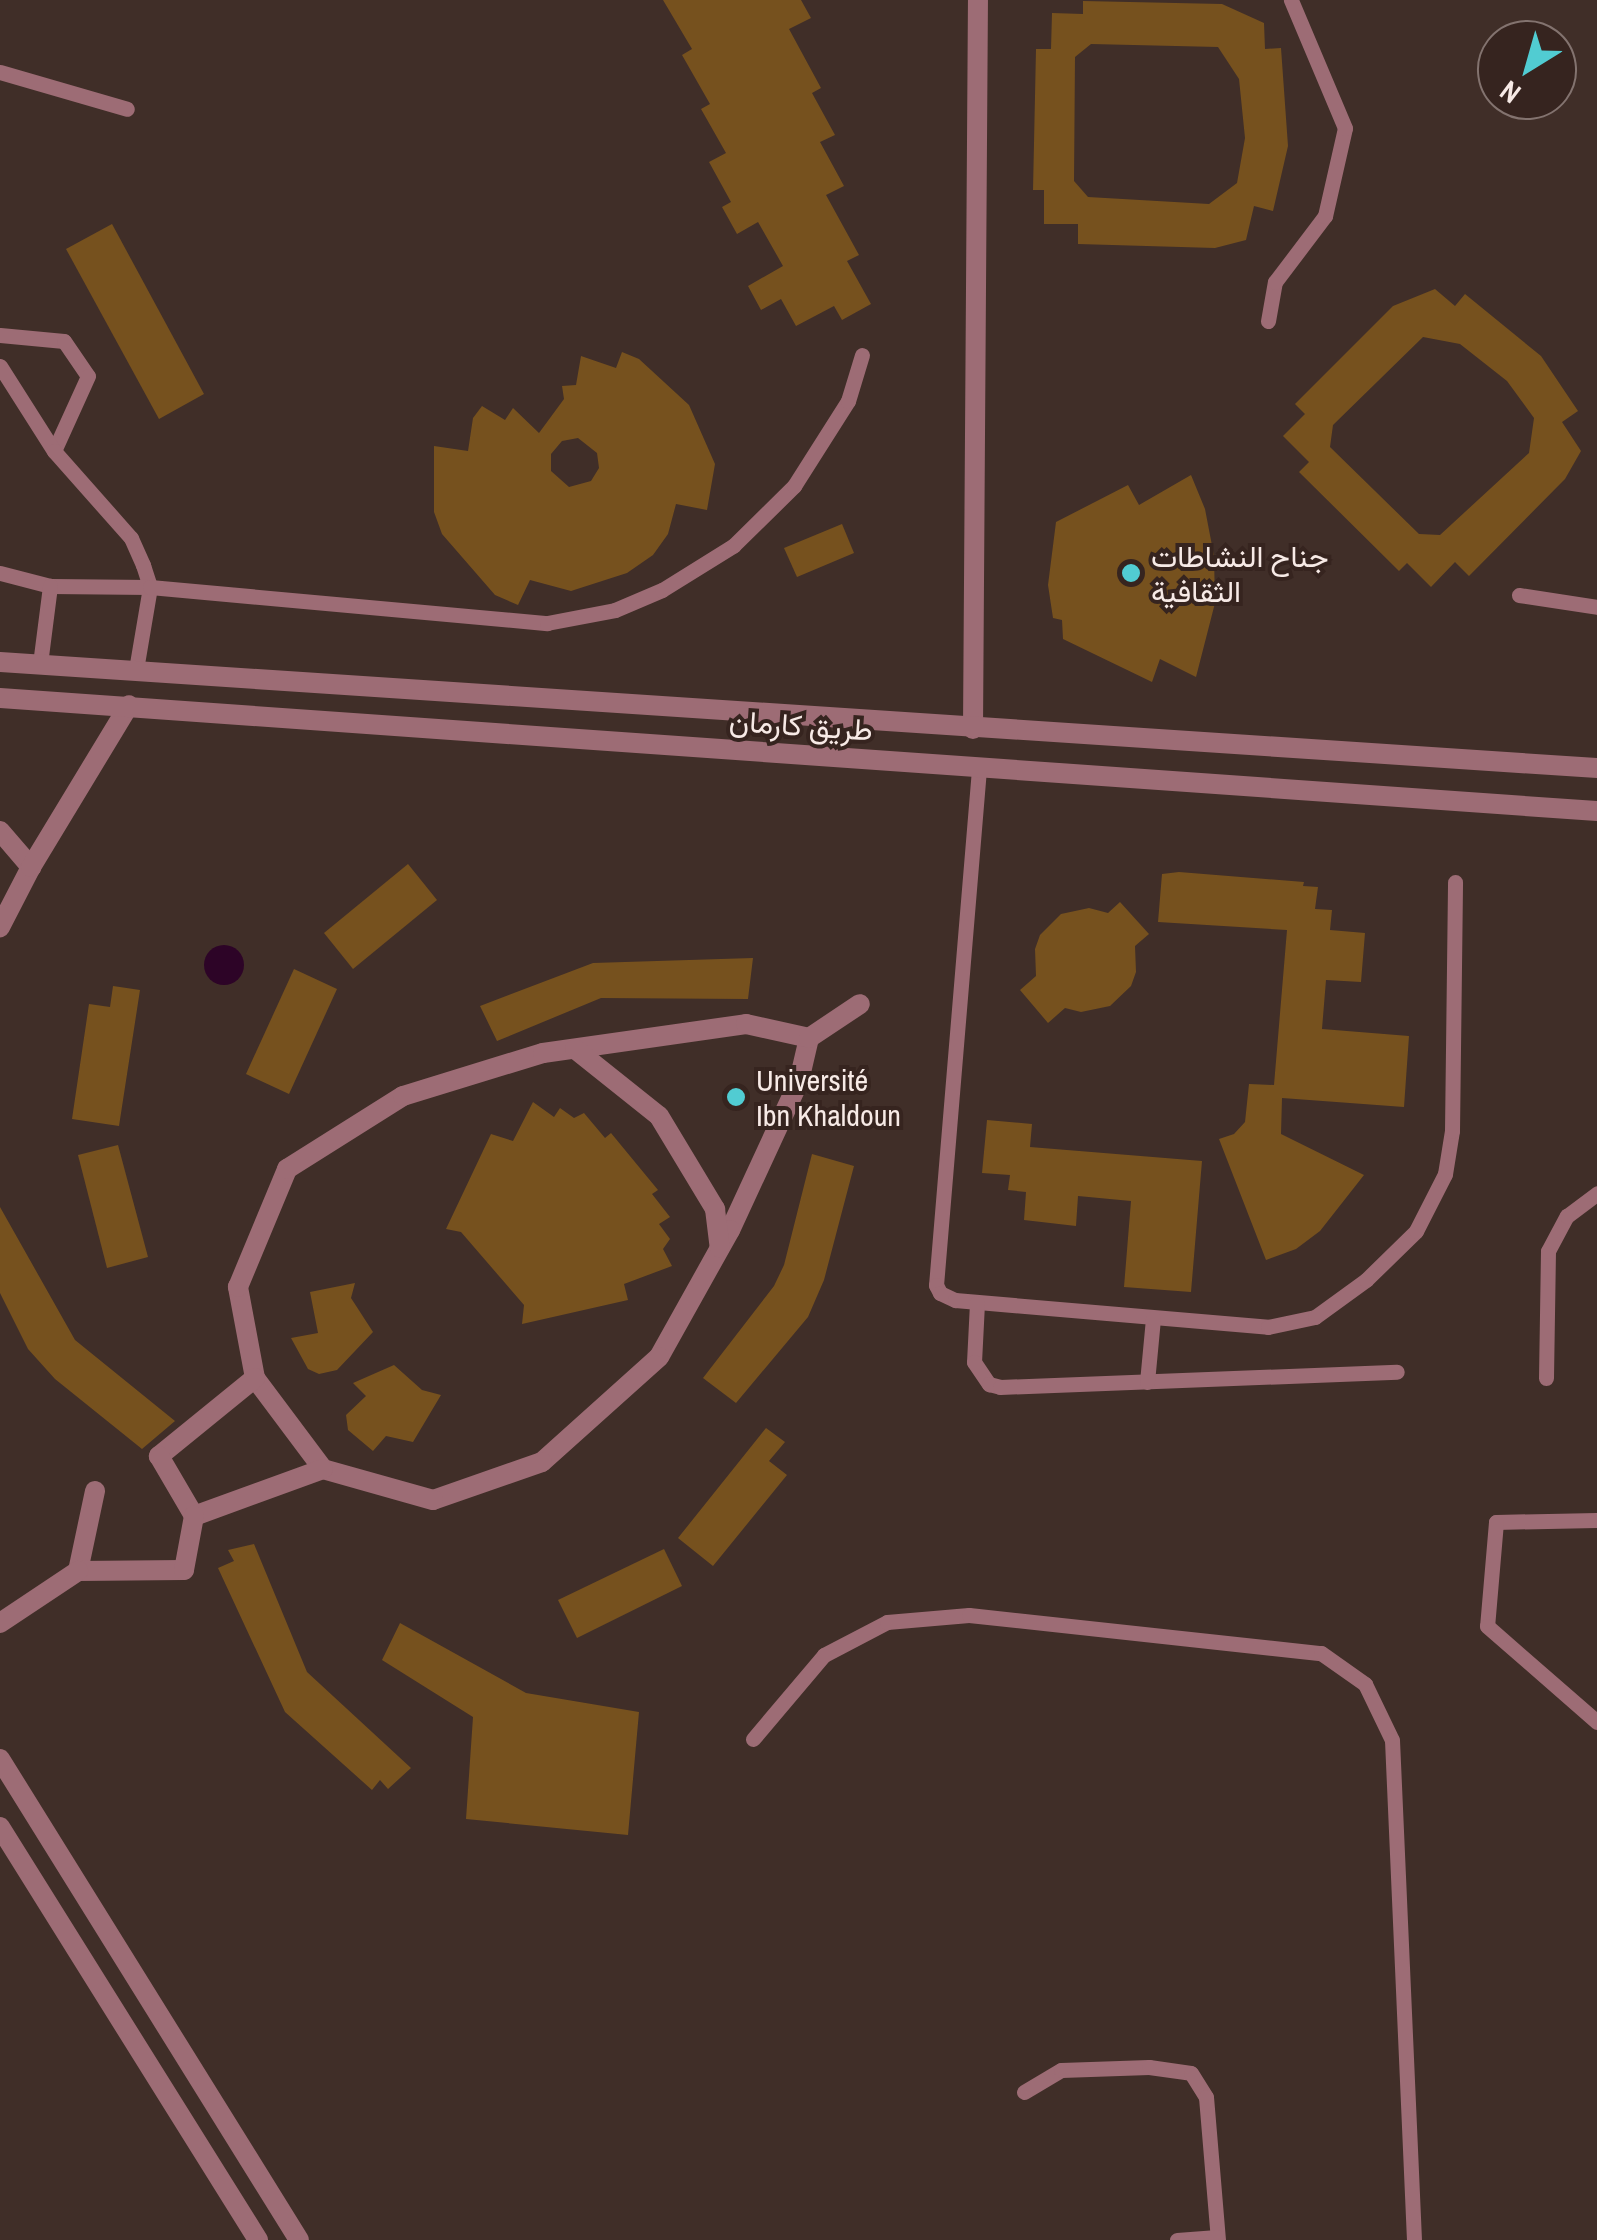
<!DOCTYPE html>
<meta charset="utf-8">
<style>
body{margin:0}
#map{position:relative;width:1597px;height:2240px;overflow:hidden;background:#402e28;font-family:"Archivo Narrow",Vazirmatn,sans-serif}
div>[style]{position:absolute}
.water>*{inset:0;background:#2d0427}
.round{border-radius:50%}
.building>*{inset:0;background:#76511e}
.service>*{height:15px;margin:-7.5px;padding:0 7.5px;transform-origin:7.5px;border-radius:7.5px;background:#9d6c75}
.minor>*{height:20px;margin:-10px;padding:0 10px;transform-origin:10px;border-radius:10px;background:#9d6c75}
.tertiary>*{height:20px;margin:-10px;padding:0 10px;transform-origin:10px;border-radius:10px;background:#9d6c75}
.dots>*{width:28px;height:28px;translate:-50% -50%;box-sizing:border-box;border:5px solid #36241f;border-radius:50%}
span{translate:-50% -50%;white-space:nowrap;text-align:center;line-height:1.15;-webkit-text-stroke:8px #36241f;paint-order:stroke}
.poi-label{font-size:30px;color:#f7eae6}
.left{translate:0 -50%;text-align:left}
.street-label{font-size:30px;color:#f7eae6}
.north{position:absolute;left:1477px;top:20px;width:100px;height:100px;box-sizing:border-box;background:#36241f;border:2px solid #83736f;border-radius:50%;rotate:217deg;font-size:28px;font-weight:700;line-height:40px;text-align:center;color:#f7eae6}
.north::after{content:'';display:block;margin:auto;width:35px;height:45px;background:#51ccd2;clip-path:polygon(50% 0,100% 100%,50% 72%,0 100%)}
</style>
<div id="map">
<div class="water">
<i class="round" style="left:204px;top:945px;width:40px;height:40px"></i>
</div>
<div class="building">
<i style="clip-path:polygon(663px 0,801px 0,811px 18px,789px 29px,821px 88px,812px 93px,835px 135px,820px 142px,844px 186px,826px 195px,859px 255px,847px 261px,871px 304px,842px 320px,834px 306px,796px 326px,781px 299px,761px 310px,748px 286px,783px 266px,758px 222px,737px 234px,722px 207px,731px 202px,709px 162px,726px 153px,701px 109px,710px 104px,682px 55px,692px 49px)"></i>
<i style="clip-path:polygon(evenodd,1083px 1px,1222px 4px,1264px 23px,1265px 49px,1281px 48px,1288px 146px,1273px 211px,1254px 206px,1246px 240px,1215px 248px,1078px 244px,1078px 224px,1044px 224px,1044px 190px,1033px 190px,1036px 49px,1051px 49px,1052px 13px,1083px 14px,1083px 1px,1091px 44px,1218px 47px,1239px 79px,1245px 138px,1237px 183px,1209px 204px,1088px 197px,1074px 181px,1075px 57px,1091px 44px)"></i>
<i style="clip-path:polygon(112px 224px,204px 394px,159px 419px,66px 249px)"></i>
<i style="clip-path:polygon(evenodd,1435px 289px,1455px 306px,1465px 294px,1541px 356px,1578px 411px,1562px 422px,1581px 451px,1565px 479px,1469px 576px,1455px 562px,1431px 587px,1407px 563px,1399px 571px,1299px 472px,1309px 462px,1283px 436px,1305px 414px,1295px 404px,1393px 306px,1435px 289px,1423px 337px,1460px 344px,1507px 381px,1534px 418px,1529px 453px,1440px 535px,1419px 534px,1330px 447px,1333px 425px,1423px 337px)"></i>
<i style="clip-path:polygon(evenodd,622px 352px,639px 359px,689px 405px,715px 464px,707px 510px,676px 504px,668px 534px,653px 555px,627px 573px,571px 591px,530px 580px,518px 605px,495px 595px,442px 534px,434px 512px,434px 446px,468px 451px,473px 418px,482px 406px,505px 420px,513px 408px,539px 433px,564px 399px,562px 386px,576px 385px,581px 356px,616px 368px,622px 352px,578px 438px,597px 453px,599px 468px,591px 481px,569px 487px,551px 471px,551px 454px,562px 441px,578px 438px)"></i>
<i style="clip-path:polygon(1191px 475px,1205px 509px,1214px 556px,1215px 603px,1196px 677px,1160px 659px,1152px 682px,1063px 639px,1062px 620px,1053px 618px,1048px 585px,1056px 522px,1128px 485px,1139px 505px)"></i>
<i style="clip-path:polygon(842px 524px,854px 553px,797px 577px,784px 548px)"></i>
<i style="clip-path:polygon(408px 864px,437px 900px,353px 969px,324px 933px)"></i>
<i style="clip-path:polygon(1179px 872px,1304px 882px,1303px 886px,1318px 887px,1315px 909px,1332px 910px,1330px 930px,1365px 933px,1361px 982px,1326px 980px,1322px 1029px,1409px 1036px,1404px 1107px,1282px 1098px,1281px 1134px,1364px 1175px,1320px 1231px,1296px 1249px,1266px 1260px,1219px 1139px,1234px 1134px,1245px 1122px,1249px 1084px,1274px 1085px,1287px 930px,1158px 922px,1162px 874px)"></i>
<i style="clip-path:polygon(1120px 902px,1149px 934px,1135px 946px,1136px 972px,1131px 986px,1110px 1006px,1081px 1012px,1065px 1008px,1048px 1023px,1020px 990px,1036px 976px,1035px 949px,1040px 935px,1061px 914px,1089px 908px,1108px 913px)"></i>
<i style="clip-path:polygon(753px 958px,748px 999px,601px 998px,497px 1041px,480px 1006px,593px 963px)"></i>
<i style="clip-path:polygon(294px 969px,337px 989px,289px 1094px,246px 1074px)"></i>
<i style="clip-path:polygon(113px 986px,140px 990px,119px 1126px,72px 1119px,89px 1004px,110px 1007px)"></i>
<i style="clip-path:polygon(533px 1102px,554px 1117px,560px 1108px,574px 1118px,584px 1113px,605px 1138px,611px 1133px,658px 1190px,652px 1194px,670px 1217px,659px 1224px,670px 1239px,663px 1249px,672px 1266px,624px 1284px,628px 1300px,522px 1324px,524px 1305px,461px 1232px,446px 1229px,491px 1134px,513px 1141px)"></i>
<i style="clip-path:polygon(987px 1120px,1032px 1124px,1030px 1147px,1202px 1161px,1191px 1292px,1124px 1287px,1131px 1201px,1078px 1196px,1076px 1226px,1024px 1220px,1026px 1192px,1008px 1190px,1010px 1175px,982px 1173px)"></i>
<i style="clip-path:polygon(118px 1145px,148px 1257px,107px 1268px,78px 1155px)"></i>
<i style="clip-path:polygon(812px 1154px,854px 1166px,824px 1280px,808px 1317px,736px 1403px,703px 1378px,774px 1286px,784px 1265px)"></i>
<i style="clip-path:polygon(0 1207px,75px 1340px,175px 1421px,142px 1449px,55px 1379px,28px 1349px,0 1293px)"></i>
<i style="clip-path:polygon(355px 1283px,351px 1298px,373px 1332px,337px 1370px,319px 1374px,308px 1369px,291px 1338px,318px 1333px,310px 1292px)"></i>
<i style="clip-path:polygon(394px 1365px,422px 1390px,441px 1395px,413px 1442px,386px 1436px,373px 1451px,348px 1430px,346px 1415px,366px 1396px,353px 1383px)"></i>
<i style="clip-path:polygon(766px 1428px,785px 1442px,769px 1461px,787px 1475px,713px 1566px,678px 1538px)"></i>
<i style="clip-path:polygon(254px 1544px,307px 1672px,411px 1768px,388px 1789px,380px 1780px,372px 1790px,285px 1712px,218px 1568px,234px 1561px,228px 1550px)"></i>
<i style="clip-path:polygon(664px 1549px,682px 1586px,577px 1638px,558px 1600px)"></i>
<i style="clip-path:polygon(400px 1623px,526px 1693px,639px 1712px,628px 1835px,466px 1819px,473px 1717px,382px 1660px)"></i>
</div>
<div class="service">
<i style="left:0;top:72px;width:132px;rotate:16.2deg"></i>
<i style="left:1268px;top:321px;width:40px;rotate:-80deg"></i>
<i style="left:1275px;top:282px;width:83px;rotate:-52.9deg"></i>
<i style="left:1325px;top:216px;width:90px;rotate:-77.2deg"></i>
<i style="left:1345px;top:128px;width:139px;rotate:-112.9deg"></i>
<i style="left:0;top:335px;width:64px;rotate:5.4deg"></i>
<i style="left:64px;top:341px;width:42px;rotate:55.6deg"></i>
<i style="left:88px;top:376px;width:82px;rotate:114.4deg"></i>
<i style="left:0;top:366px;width:101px;rotate:57.6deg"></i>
<i style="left:54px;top:451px;width:116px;rotate:48.5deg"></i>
<i style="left:131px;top:538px;width:30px;rotate:66deg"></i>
<i style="left:143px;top:565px;width:23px;rotate:72deg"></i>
<i style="left:150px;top:587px;width:84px;rotate:99.6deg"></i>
<i style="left:0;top:573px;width:52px;rotate:14.6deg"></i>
<i style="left:50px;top:586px;width:100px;rotate:0.6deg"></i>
<i style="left:150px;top:587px;width:399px;rotate:5.2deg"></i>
<i style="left:547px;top:623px;width:69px;rotate:-10.8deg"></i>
<i style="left:615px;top:610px;width:51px;rotate:-23.1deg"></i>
<i style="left:662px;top:590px;width:84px;rotate:-31.8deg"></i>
<i style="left:733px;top:546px;width:86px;rotate:-44.5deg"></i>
<i style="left:794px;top:486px;width:101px;rotate:-57.6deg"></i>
<i style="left:848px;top:401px;width:48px;rotate:-73.1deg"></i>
<i style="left:1519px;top:595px;width:79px;rotate:8.7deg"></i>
<i style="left:40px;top:664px;width:79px;rotate:-82.7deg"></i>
<i style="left:979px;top:769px;width:518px;rotate:94.76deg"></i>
<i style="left:936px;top:1285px;width:9px;rotate:63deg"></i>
<i style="left:940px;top:1293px;width:17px;rotate:25deg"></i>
<i style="left:955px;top:1300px;width:314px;rotate:4.9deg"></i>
<i style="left:1268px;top:1327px;width:48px;rotate:-12deg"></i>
<i style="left:1315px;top:1317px;width:63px;rotate:-36deg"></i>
<i style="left:1366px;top:1280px;width:70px;rotate:-44.4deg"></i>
<i style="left:1416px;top:1231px;width:64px;rotate:-63deg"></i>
<i style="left:1445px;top:1174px;width:44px;rotate:-80.8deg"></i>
<i style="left:1452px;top:1131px;width:249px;rotate:-89.3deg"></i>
<i style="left:977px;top:1303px;width:59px;rotate:92.9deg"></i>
<i style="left:974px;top:1362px;width:27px;rotate:56deg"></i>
<i style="left:989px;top:1384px;width:11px;rotate:15deg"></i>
<i style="left:1000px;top:1387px;width:397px;rotate:-2.2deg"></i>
<i style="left:1546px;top:1378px;width:127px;rotate:-89.1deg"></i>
<i style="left:1548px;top:1251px;width:40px;rotate:-62deg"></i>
<i style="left:1567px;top:1216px;width:38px;rotate:-37deg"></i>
<i style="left:1147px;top:1382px;width:64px;rotate:-84.6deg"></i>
<i style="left:1597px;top:1520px;width:101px;rotate:178.9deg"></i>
<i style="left:1496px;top:1522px;width:104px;rotate:94.9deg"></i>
<i style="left:1487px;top:1626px;width:146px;rotate:41.1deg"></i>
<i style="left:753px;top:1739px;width:110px;rotate:-49.8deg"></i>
<i style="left:824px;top:1655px;width:71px;rotate:-27.6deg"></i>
<i style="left:887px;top:1622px;width:82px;rotate:-4.9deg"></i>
<i style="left:969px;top:1615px;width:354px;rotate:6.2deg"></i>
<i style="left:1321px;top:1653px;width:54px;rotate:35.2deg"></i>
<i style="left:1365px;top:1684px;width:62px;rotate:64.3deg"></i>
<i style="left:1392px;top:1740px;width:500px;rotate:87.48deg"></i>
<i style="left:1024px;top:2092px;width:43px;rotate:-30.7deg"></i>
<i style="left:1061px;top:2070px;width:88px;rotate:-2deg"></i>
<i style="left:1149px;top:2067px;width:42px;rotate:8.1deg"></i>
<i style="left:1191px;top:2073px;width:28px;rotate:58deg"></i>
<i style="left:1206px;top:2097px;width:144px;rotate:85.2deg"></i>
<i style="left:1177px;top:2240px;width:40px;rotate:-4.3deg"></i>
</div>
<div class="minor">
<i style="left:973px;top:729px;width:729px;rotate:-89.61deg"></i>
<i style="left:0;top:831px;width:48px;rotate:49.3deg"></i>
<i style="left:31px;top:867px;width:68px;rotate:117.3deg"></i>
<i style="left:31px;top:867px;width:189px;rotate:-58.8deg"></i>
<i style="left:809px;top:1038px;width:44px;rotate:103.1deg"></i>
<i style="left:799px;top:1081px;width:164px;rotate:114.8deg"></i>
<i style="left:730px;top:1230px;width:145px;rotate:119.2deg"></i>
<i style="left:659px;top:1357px;width:157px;rotate:138.1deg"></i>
<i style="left:542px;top:1462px;width:115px;rotate:160.8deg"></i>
<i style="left:433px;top:1500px;width:114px;rotate:-164.3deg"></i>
<i style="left:323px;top:1469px;width:114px;rotate:-126.8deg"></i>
<i style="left:255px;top:1378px;width:93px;rotate:-100.6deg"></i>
<i style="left:238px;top:1287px;width:128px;rotate:-67.4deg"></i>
<i style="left:287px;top:1169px;width:137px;rotate:-32.2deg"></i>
<i style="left:403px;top:1096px;width:146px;rotate:-17.1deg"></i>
<i style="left:543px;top:1053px;width:205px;rotate:-8.1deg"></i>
<i style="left:746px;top:1024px;width:65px;rotate:12.5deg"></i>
<i style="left:809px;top:1038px;width:61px;rotate:-33.7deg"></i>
<i style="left:575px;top:1049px;width:107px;rotate:38.6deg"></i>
<i style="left:659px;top:1116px;width:109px;rotate:58.9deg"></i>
<i style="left:715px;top:1209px;width:39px;rotate:83deg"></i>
<i style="left:255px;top:1378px;width:124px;rotate:140.9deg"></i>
<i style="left:159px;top:1456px;width:69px;rotate:59.7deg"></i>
<i style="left:194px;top:1516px;width:137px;rotate:-20deg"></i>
<i style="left:95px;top:1491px;width:82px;rotate:102deg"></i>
<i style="left:78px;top:1571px;width:106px;rotate:-0.5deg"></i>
<i style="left:184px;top:1570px;width:55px;rotate:-79.5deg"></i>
<i style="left:0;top:1623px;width:94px;rotate:-33.7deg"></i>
<i style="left:0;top:1759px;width:566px;rotate:58.13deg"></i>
<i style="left:0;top:1827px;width:487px;rotate:58deg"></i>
</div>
<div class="tertiary">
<i style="left:0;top:662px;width:1601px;rotate:3.8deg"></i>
<i style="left:0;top:698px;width:1601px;rotate:4.05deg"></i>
</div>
<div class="dots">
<i style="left:1131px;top:573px;background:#51ccd2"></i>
<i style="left:736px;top:1097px;background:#51ccd2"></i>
</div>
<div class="poi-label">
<span class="left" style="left:1151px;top:573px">جناح النشاطات<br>الثقافية</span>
<span class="left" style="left:756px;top:1097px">Université<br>Ibn Khaldoun</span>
</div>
<div class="street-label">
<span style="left:801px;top:725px;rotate:4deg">طريق كارمان</span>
</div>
<div class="north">N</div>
</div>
